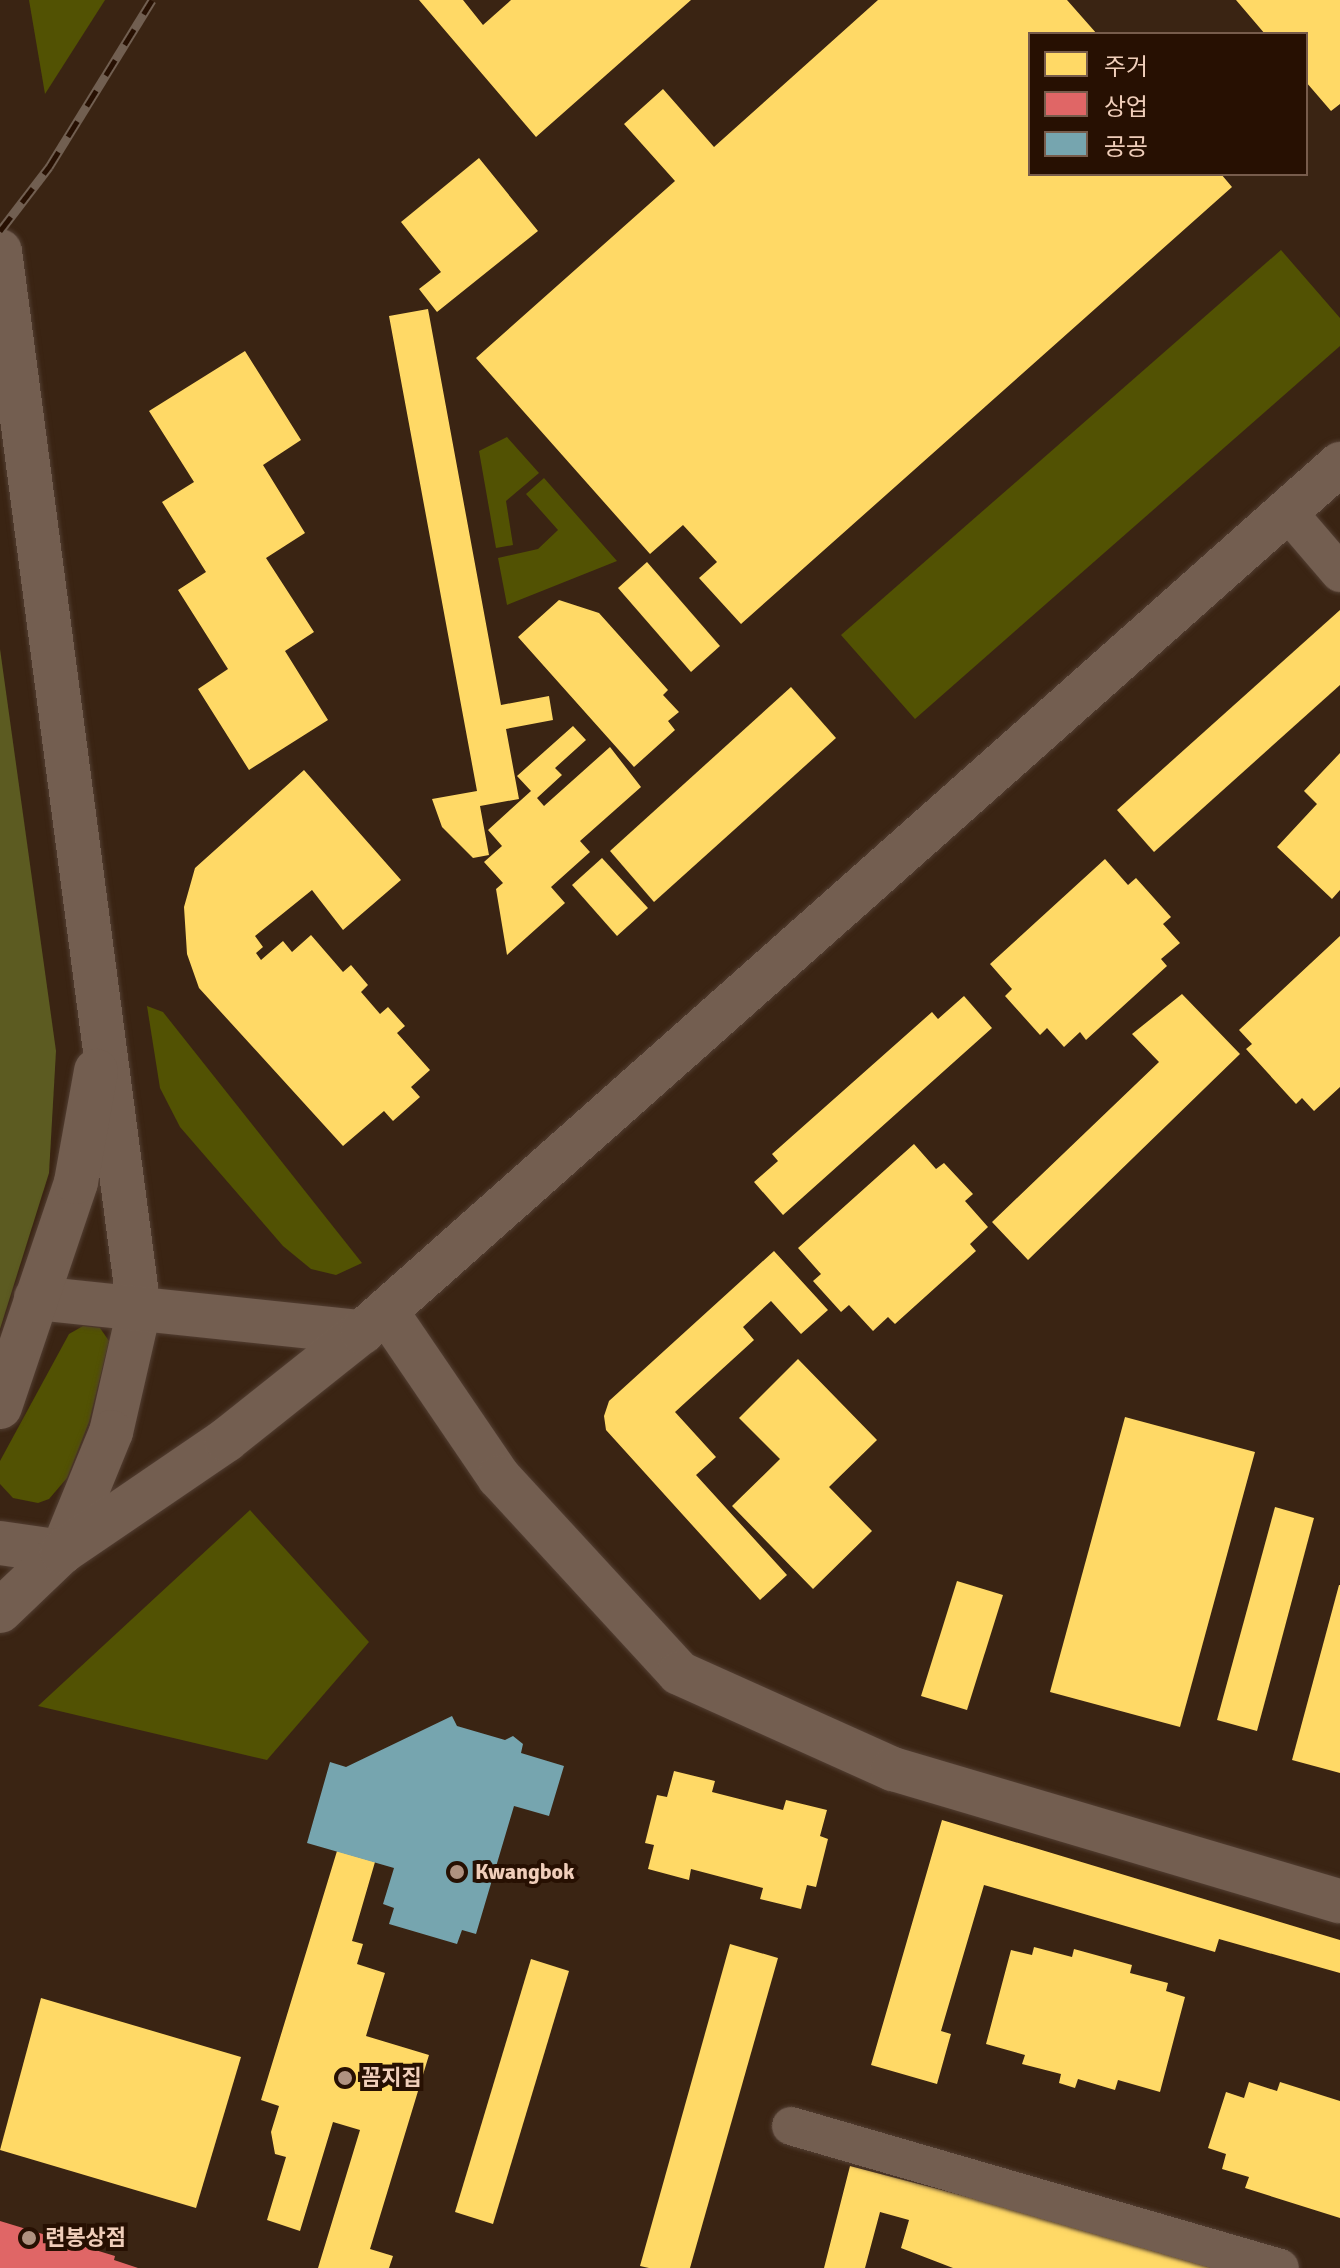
<!DOCTYPE html>
<meta charset="utf-8">
<style>
body{margin:0}
#map{position:relative;width:1340px;height:2268px;overflow:hidden;background:#3a2413;font-family:Signika,"Noto Sans KR",sans-serif}
div>[style]{position:absolute}
.green>*{inset:0;background:#525203}
.forest>*{inset:0;background:#5c5b21}
.homes>*{inset:0;background:#ffd966}
.shops>*{inset:0;background:#e06666}
.public>*{inset:0;background:#76a5af}
.roads{filter:drop-shadow(0 0 2px #523e32) drop-shadow(0 0 2px #523e32)}
.street>*{height:38px;margin:-19px;padding:0 19px;transform-origin:19px;border-radius:19px;background:#735e50}
.secondary>*{height:44px;margin:-22px;padding:0 22px;transform-origin:22px;border-radius:22px;background:#735e50}
.rail>*{height:9px;margin-top:-4.5px;transform-origin:0;background:repeating-linear-gradient(90deg,#271002 0 18px,#715f51 0 36px);box-sizing:border-box;border-block:2px solid #715f51}
.dots>*{width:22px;height:22px;translate:-50% -50%;box-sizing:border-box;border:4px solid #271002;border-radius:50%}
span{translate:-50% -50%;white-space:nowrap;text-align:center;line-height:1.15;-webkit-text-stroke:8px #271002;paint-order:stroke}
.poi-label{font-size:22px;color:#f0ceba;font-weight:700}
.left{translate:0 -50%;text-align:left}
.legend{position:absolute;left:1028px;top:32px;width:280px;height:144px;box-sizing:border-box;background:#271002;border:2px solid #775c4c;margin:0;padding:10px 14px;list-style:none;font-size:24px;color:#f0ceba}
.legend li{display:flex;align-items:center;gap:16px;height:40px}
.legend b{width:40px;border:2px solid #775c4c}
</style>
<div id="map">
<div class="green">
<i style="clip-path:polygon(29px 0,105px 0,45px 94px)"></i>
<i style="clip-path:polygon(1281px 250px,1340px 318px,1340px 346px,915px 719px,841px 635px)"></i>
<i style="clip-path:polygon(507px 437px,539px 473px,506px 501px,513px 545px,496px 548px,479px 451px)"></i>
<i style="clip-path:polygon(544px 478px,617px 561px,507px 605px,498px 558px,538px 549px,558px 530px,526px 494px)"></i>
<i style="clip-path:polygon(147px 1006px,163px 1012px,362px 1263px,336px 1275px,311px 1269px,283px 1246px,180px 1127px,160px 1088px)"></i>
<i style="clip-path:polygon(83px 1326px,100px 1328px,109px 1341px,89px 1422px,67px 1478px,49px 1499px,38px 1503px,13px 1498px,0 1484px,0 1461px,69px 1334px)"></i>
<i style="clip-path:polygon(250px 1510px,369px 1642px,267px 1760px,38px 1706px)"></i>
</div>
<div class="forest">
<i style="clip-path:polygon(0 649px,56px 1051px,49px 1173px,0 1329px)"></i>
</div>
<div class="homes">
<i style="clip-path:polygon(419px 0,463px 0,483px 25px,511px 0,691px 0,536px 137px)"></i>
<i style="clip-path:polygon(878px 0,1067px 0,1097px 34px,1030px 34px,1030px 174px,1221px 174px,1232px 187px,741px 624px,699px 578px,717px 562px,683px 525px,650px 554px,476px 358px,675px 181px,624px 124px,663px 89px,714px 147px)"></i>
<i style="clip-path:polygon(1236px 0,1340px 0,1340px 104px,1331px 111px,1306px 82px,1306px 34px,1265px 34px)"></i>
<i style="clip-path:polygon(479px 158px,538px 231px,437px 312px,419px 289px,441px 272px,401px 222px)"></i>
<i style="clip-path:polygon(428px 309px,501px 705px,549px 696px,553px 720px,506px 729px,519px 799px,480px 806px,489px 855px,473px 858px,442px 827px,432px 799px,477px 791px,389px 316px)"></i>
<i style="clip-path:polygon(245px 351px,301px 440px,263px 465px,305px 533px,266px 558px,314px 632px,285px 651px,328px 720px,249px 770px,198px 689px,228px 669px,178px 590px,206px 572px,162px 502px,194px 482px,149px 411px)"></i>
<i style="clip-path:polygon(647px 562px,720px 646px,691px 672px,618px 588px)"></i>
<i style="clip-path:polygon(559px 600px,599px 613px,668px 690px,663px 695px,679px 712px,668px 721px,675px 730px,634px 767px,518px 637px)"></i>
<i style="clip-path:polygon(1340px 610px,1340px 685px,1154px 852px,1117px 810px)"></i>
<i style="clip-path:polygon(791px 687px,836px 738px,654px 902px,610px 851px)"></i>
<i style="clip-path:polygon(573px 726px,586px 740px,555px 768px,562px 775px,537px 798px,544px 806px,610px 747px,641px 787px,580px 841px,590px 852px,551px 887px,565px 903px,507px 955px,496px 889px,503px 883px,484px 862px,502px 846px,488px 830px,531px 791px,517px 776px)"></i>
<i style="clip-path:polygon(1340px 753px,1340px 890px,1332px 899px,1277px 847px,1317px 804px,1304px 791px)"></i>
<i style="clip-path:polygon(304px 770px,401px 880px,343px 930px,312px 890px,255px 936px,263px 947px,256px 953px,261px 960px,283px 941px,292px 952px,311px 935px,343px 972px,351px 965px,368px 985px,361px 992px,380px 1014px,388px 1007px,405px 1026px,397px 1033px,430px 1070px,411px 1087px,420px 1097px,393px 1121px,384px 1111px,343px 1146px,199px 988px,187px 954px,184px 907px,195px 868px)"></i>
<i style="clip-path:polygon(602px 858px,648px 908px,617px 936px,572px 885px)"></i>
<i style="clip-path:polygon(1105px 859px,1128px 885px,1136px 878px,1171px 917px,1163px 924px,1180px 943px,1161px 959px,1167px 966px,1086px 1040px,1080px 1032px,1064px 1047px,1047px 1028px,1040px 1035px,1005px 996px,1012px 989px,990px 964px)"></i>
<i style="clip-path:polygon(1340px 936px,1340px 1087px,1314px 1111px,1302px 1098px,1296px 1104px,1246px 1049px,1252px 1044px,1239px 1030px)"></i>
<i style="clip-path:polygon(1182px 994px,1240px 1054px,1028px 1260px,992px 1222px,1159px 1062px,1132px 1034px)"></i>
<i style="clip-path:polygon(964px 996px,992px 1028px,783px 1215px,754px 1182px,778px 1161px,772px 1154px,932px 1012px,938px 1019px)"></i>
<i style="clip-path:polygon(914px 1144px,936px 1169px,944px 1163px,973px 1194px,965px 1201px,988px 1227px,970px 1244px,976px 1251px,895px 1324px,888px 1317px,873px 1331px,849px 1305px,841px 1312px,813px 1281px,821px 1274px,798px 1248px)"></i>
<i style="clip-path:polygon(774px 1251px,828px 1310px,801px 1334px,771px 1301px,743px 1327px,754px 1340px,675px 1412px,716px 1457px,696px 1475px,787px 1575px,760px 1600px,606px 1430px,604px 1416px,609px 1401px)"></i>
<i style="clip-path:polygon(798px 1359px,877px 1440px,829px 1487px,872px 1531px,813px 1589px,732px 1506px,780px 1459px,739px 1418px)"></i>
<i style="clip-path:polygon(1125px 1417px,1255px 1452px,1180px 1727px,1050px 1692px)"></i>
<i style="clip-path:polygon(1275px 1507px,1314px 1518px,1257px 1731px,1217px 1720px)"></i>
<i style="clip-path:polygon(957px 1581px,1003px 1595px,967px 1710px,921px 1696px)"></i>
<i style="clip-path:polygon(1339px 1585px,1340px 1585px,1340px 1773px,1292px 1760px)"></i>
<i style="clip-path:polygon(674px 1771px,715px 1781px,712px 1792px,783px 1810px,786px 1800px,827px 1810px,820px 1836px,828px 1839px,816px 1887px,807px 1885px,801px 1909px,760px 1899px,763px 1888px,691px 1869px,689px 1880px,648px 1869px,654px 1845px,645px 1843px,657px 1795px,667px 1797px)"></i>
<i style="clip-path:polygon(942px 1820px,1340px 1940px,1340px 1973px,1219px 1939px,1215px 1952px,984px 1885px,941px 2031px,951px 2034px,937px 2084px,871px 2065px)"></i>
<i style="clip-path:polygon(337px 1851px,375px 1862px,352px 1941px,363px 1944px,357px 1964px,385px 1973px,366px 2036px,429px 2055px,370px 2249px,393px 2256px,389px 2268px,318px 2268px,360px 2130px,333px 2122px,300px 2231px,267px 2220px,286px 2157px,275px 2154px,271px 2132px,279px 2106px,261px 2100px)"></i>
<i style="clip-path:polygon(730px 1944px,778px 1958px,690px 2268px,649px 2268px,640px 2266px)"></i>
<i style="clip-path:polygon(1034px 1947px,1072px 1957px,1074px 1949px,1132px 1965px,1130px 1973px,1168px 1983px,1166px 1991px,1185px 1997px,1160px 2092px,1118px 2080px,1115px 2090px,1078px 2079px,1075px 2088px,1059px 2083px,1061px 2074px,1022px 2064px,1025px 2055px,986px 2044px,1011px 1950px,1032px 1955px)"></i>
<i style="clip-path:polygon(531px 1959px,569px 1971px,493px 2224px,455px 2212px)"></i>
<i style="clip-path:polygon(41px 1998px,241px 2057px,196px 2208px,0 2150px)"></i>
<i style="clip-path:polygon(1249px 2082px,1277px 2091px,1280px 2082px,1340px 2101px,1340px 2218px,1245px 2188px,1249px 2177px,1222px 2169px,1226px 2154px,1208px 2148px,1226px 2092px,1244px 2098px)"></i>
<i style="clip-path:polygon(850px 2166px,1212px 2261px,1210px 2268px,953px 2268px,901px 2248px,909px 2220px,880px 2212px,865px 2268px,824px 2268px)"></i>
</div>
<div class="shops">
<i style="clip-path:polygon(0 2221px,115px 2256px,114px 2260px,138px 2268px,0 2268px)"></i>
</div>
<div class="public">
<i style="clip-path:polygon(452px 1716px,457px 1726px,505px 1740px,513px 1736px,523px 1744px,521px 1753px,564px 1766px,549px 1816px,514px 1806px,476px 1934px,462px 1930px,457px 1944px,389px 1924px,394px 1908px,383px 1904px,394px 1868px,307px 1843px,330px 1762px,346px 1767px)"></i>
</div>
<div class="roads">
<div class="street">
<i style="left:1286px;top:510px;width:83px;rotate:49.4deg"></i>
<i style="left:791px;top:2126px;width:509px;rotate:16.19deg"></i>
</div>
<div class="secondary">
<i style="left:0;top:251px;width:1068px;rotate:82.52deg"></i>
<i style="left:139px;top:1310px;width:125px;rotate:102.9deg"></i>
<i style="left:111px;top:1432px;width:130px;rotate:112.2deg"></i>
<i style="left:36px;top:1298px;width:328px;rotate:6deg"></i>
<i style="left:386px;top:1311px;width:201px;rotate:55.8deg"></i>
<i style="left:499px;top:1477px;width:266px;rotate:47.4deg"></i>
<i style="left:679px;top:1673px;width:235px;rotate:24.2deg"></i>
<i style="left:893px;top:1769px;width:466px;rotate:16.5deg"></i>
<i style="left:0;top:1407px;width:237px;rotate:-71.3deg"></i>
<i style="left:76px;top:1182px;width:113px;rotate:-79.8deg"></i>
<i style="left:0;top:1543px;width:63px;rotate:8.3deg"></i>
<i style="left:0;top:1611px;width:86px;rotate:-43.6deg"></i>
<i style="left:62px;top:1552px;width:199px;rotate:-34.3deg"></i>
<i style="left:226px;top:1440px;width:174px;rotate:-38.5deg"></i>
<i style="left:362px;top:1332px;width:1308px;rotate:-41.59deg"></i>
</div>
</div>
<div class="rail">
<i style="left:0;top:231px;width:81px;rotate:-52.6deg"></i>
<i style="left:49px;top:167px;width:196px;rotate:-58.3deg"></i>
</div>
<div class="dots">
<i style="left:457px;top:1872px;background:#b09280"></i>
<i style="left:345px;top:2078px;background:#b09280"></i>
<i style="left:29px;top:2238px;background:#b09280"></i>
</div>
<div class="poi-label">
<span class="left" style="left:475px;top:1872px">Kwangbok</span>
<span class="left" style="left:361px;top:2078px">꼼지집</span>
<span class="left" style="left:45px;top:2238px">련봉상점</span>
</div>
<ul class="legend">
<li><b style="height:22px;background:#ffd966"></b>주거</li>
<li><b style="height:22px;background:#e06666"></b>상업</li>
<li><b style="height:22px;background:#76a5af"></b>공공</li>
</ul>
</div>
